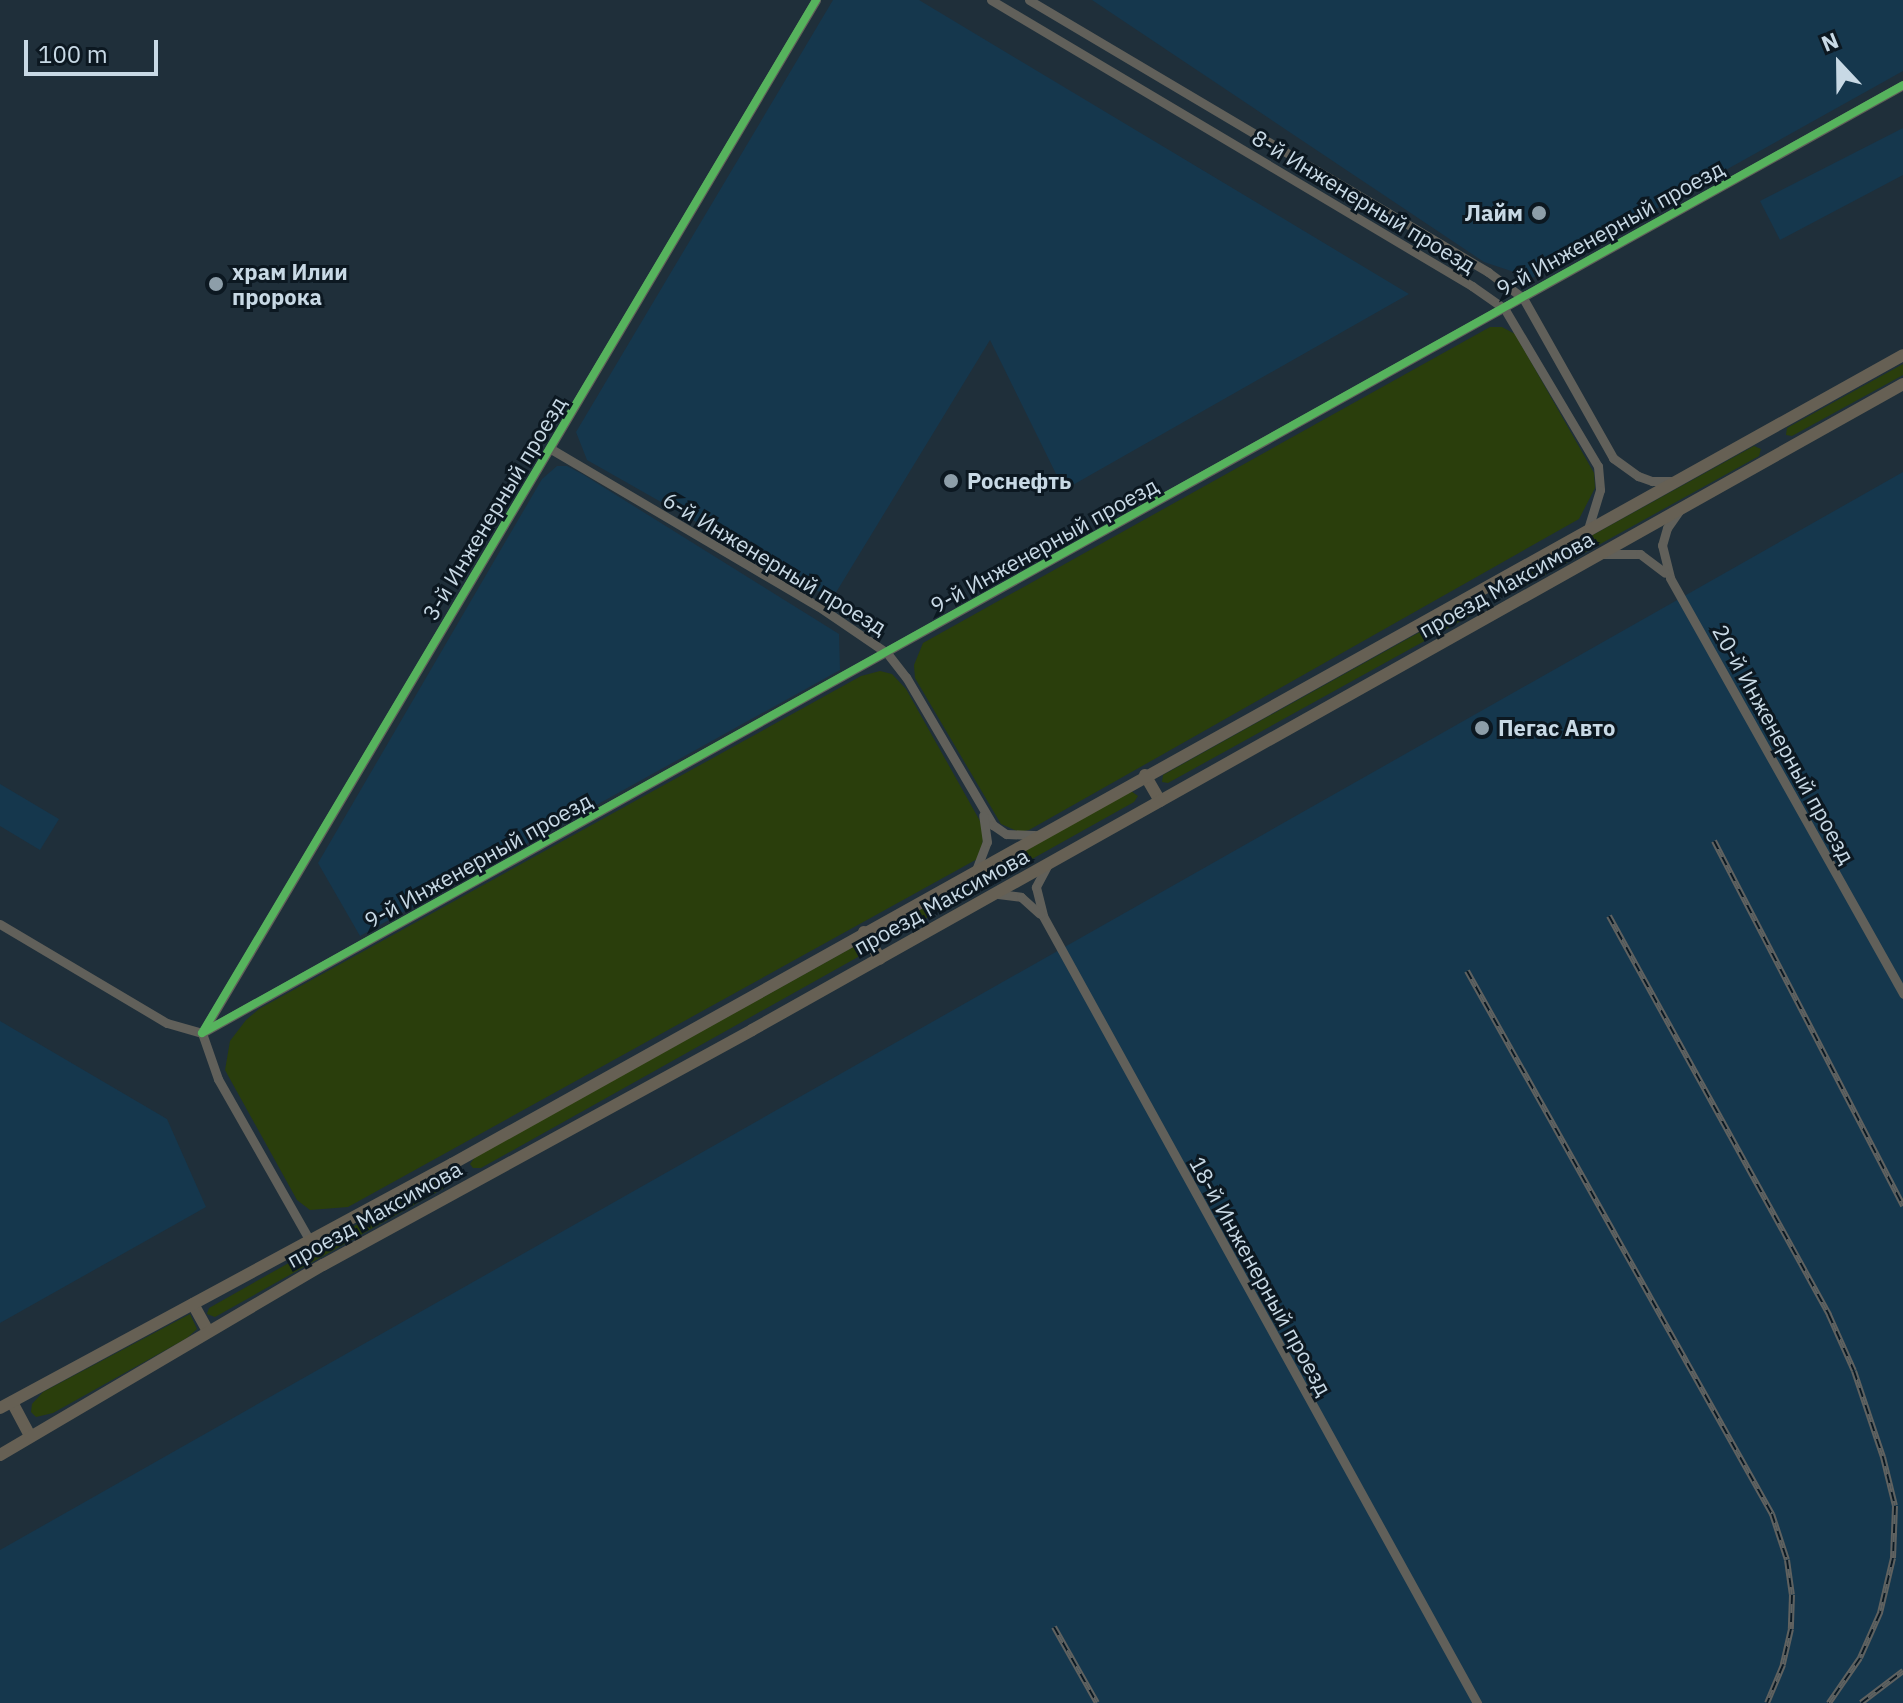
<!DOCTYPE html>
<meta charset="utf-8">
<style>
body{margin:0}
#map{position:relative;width:1903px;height:1703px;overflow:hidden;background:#1f2f3a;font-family:"IBM Plex Sans",sans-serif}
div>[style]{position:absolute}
.built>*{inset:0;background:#15374d}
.green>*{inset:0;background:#2a3e0c}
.minor>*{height:9px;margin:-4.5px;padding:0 4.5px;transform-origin:4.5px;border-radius:4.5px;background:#61605a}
.major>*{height:12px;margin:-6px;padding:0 6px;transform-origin:6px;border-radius:6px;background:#666054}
.rail>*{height:6px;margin-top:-3px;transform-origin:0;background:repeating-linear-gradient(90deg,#0c1821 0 9px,#606260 0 18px);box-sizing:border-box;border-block:2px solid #606260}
.cycleway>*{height:8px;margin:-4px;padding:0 4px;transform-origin:4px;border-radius:4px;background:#56b35d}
.dots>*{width:22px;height:22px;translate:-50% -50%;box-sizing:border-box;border:4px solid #0c1821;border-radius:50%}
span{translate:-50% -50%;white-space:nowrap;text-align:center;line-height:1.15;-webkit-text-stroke:6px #0c1821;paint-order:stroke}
.street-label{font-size:22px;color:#c8d9e5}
.poi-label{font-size:22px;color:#c8d9e5;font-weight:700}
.right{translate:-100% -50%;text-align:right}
.left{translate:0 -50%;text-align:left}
.north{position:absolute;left:1799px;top:24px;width:80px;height:80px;-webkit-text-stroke:6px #0c1821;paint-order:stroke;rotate:338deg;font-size:22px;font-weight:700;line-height:32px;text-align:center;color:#c8d9e5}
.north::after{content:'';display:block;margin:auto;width:28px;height:36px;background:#c8d9e5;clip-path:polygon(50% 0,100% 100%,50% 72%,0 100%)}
.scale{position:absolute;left:24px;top:40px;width:134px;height:36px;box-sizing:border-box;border:4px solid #c8d9e5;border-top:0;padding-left:10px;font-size:24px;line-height:28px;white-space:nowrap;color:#c8d9e5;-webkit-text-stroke:6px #0c1821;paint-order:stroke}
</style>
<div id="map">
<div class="built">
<i style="clip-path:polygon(833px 0,919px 0,1409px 294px,1064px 490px,990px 340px,832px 599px,587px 460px,576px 432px)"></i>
<i style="clip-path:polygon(1092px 0,1903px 0,1903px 71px,1532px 278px,1484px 262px)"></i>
<i style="clip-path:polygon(1903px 128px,1903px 175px,1780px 240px,1760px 201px)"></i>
<i style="clip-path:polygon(557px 466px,567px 466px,584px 475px,839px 634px,840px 670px,360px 936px,318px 863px,542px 479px)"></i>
<i style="clip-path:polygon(1903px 472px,1903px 1703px,0 1703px,0 1550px)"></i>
<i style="clip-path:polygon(0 784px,59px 819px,40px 850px,0 826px)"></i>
<i style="clip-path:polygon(0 1021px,167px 1119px,206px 1207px,0 1323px)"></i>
</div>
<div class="green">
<i style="clip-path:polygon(1490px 327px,1502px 327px,1515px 334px,1594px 473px,1595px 488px,1579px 519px,1029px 830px,1019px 832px,1001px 824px,915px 678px,914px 665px,923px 643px)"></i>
<i style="clip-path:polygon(1903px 364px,1903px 375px,1792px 436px,1786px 435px,1787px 428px)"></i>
<i style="clip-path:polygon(1754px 446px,1761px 449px,1759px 456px,1521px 588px,1514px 587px,1515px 578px)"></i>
<i style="clip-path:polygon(1481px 598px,1489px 599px,1486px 607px,1168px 783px,1162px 782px,1163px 775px)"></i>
<i style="clip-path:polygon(880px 671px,892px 674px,906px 689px,980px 821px,984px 835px,979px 858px,348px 1207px,310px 1210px,297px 1200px,225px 1070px,230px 1041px,246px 1020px,259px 1009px,861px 676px)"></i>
<i style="clip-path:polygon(1131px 791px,1138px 796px,1134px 802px,894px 936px,886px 935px,886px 929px)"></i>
<i style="clip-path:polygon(855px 946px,862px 953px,858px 957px,481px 1168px,473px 1168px,470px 1164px,475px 1157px)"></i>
<i style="clip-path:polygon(441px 1177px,447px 1183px,444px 1188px,215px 1317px,207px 1314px,209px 1308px)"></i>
<i style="clip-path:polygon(190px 1314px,197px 1329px,187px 1338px,53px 1413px,36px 1417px,31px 1412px,32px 1404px,43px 1392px)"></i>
</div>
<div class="minor">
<i style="left:991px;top:0;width:560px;rotate:30.74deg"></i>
<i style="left:1472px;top:286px;width:39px;rotate:35deg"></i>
<i style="left:1504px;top:308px;width:184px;rotate:59.3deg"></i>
<i style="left:1598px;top:466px;width:24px;rotate:85deg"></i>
<i style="left:1600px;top:490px;width:41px;rotate:107.1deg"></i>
<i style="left:1029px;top:0;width:534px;rotate:30.65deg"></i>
<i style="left:1488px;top:272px;width:44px;rotate:36.6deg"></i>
<i style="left:1523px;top:298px;width:184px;rotate:60.6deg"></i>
<i style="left:1613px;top:458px;width:31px;rotate:36deg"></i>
<i style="left:1638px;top:476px;width:15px;rotate:20deg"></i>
<i style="left:1652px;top:481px;width:22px"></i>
<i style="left:551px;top:449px;width:310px;rotate:30.5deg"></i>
<i style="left:818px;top:606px;width:83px;rotate:34.3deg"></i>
<i style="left:887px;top:653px;width:31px;rotate:52deg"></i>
<i style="left:906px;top:677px;width:172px;rotate:59.6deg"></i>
<i style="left:993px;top:825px;width:16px;rotate:35deg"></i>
<i style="left:1006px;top:834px;width:33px;rotate:2deg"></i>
<i style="left:1679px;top:511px;width:21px;rotate:125deg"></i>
<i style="left:1667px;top:528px;width:18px;rotate:106deg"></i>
<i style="left:1662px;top:545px;width:34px;rotate:76deg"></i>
<i style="left:1670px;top:578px;width:477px;rotate:60.7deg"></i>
<i style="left:1603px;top:554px;width:37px"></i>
<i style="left:1640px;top:554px;width:31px;rotate:37deg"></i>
<i style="left:1047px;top:866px;width:24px;rotate:118deg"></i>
<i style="left:1036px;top:887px;width:30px;rotate:76deg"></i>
<i style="left:1043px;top:916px;width:899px;rotate:61.12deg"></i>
<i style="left:976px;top:870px;width:30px;rotate:-69deg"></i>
<i style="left:987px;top:842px;width:27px;rotate:-98deg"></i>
<i style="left:998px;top:894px;width:23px;rotate:7deg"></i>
<i style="left:1021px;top:897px;width:25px;rotate:42deg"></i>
<i style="left:0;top:924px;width:194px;rotate:30.7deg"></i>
<i style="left:167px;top:1023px;width:36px;rotate:16deg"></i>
<i style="left:204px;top:1030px;width:1198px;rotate:-59.28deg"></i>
<i style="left:202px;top:1033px;width:1947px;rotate:-29.13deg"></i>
<i style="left:202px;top:1033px;width:49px;rotate:70.8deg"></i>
<i style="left:218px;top:1079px;width:186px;rotate:60.4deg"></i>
</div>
<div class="major">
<i style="left:1145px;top:775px;width:30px;rotate:60deg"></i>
<i style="left:864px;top:932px;width:31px;rotate:59deg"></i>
<i style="left:193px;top:1304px;width:31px;rotate:61deg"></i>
<i style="left:12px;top:1402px;width:38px;rotate:62deg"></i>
<i style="left:0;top:1408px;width:514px;rotate:-28.36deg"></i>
<i style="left:452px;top:1164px;width:1661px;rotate:-29.14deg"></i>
<i style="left:0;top:1455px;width:375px;rotate:-30.5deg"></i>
<i style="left:323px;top:1265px;width:489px;rotate:-28.7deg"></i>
<i style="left:752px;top:1030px;width:1320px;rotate:-29.3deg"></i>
</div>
<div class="rail">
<i style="left:1714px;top:841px;width:411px;rotate:62.6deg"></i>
<i style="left:1609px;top:916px;width:456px;rotate:61.1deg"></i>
<i style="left:1829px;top:1315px;width:61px;rotate:65.9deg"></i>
<i style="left:1854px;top:1371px;width:91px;rotate:71.4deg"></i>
<i style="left:1883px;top:1457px;width:50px;rotate:76.2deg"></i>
<i style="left:1895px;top:1506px;width:52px;rotate:92.2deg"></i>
<i style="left:1893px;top:1558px;width:57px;rotate:103.3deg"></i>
<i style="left:1880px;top:1613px;width:49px;rotate:114deg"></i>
<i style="left:1860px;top:1658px;width:55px;rotate:124.6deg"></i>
<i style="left:1467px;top:971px;width:623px;rotate:60.68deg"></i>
<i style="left:1772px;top:1514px;width:48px;rotate:71.9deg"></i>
<i style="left:1787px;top:1560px;width:35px;rotate:82deg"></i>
<i style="left:1792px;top:1595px;width:34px;rotate:92deg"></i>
<i style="left:1791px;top:1629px;width:37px;rotate:103deg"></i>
<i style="left:1783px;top:1665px;width:41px;rotate:112.8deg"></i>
<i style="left:1054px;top:1627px;width:87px;rotate:60.5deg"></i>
<i style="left:1861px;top:1703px;width:53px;rotate:-37.3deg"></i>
</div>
<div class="cycleway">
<i style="left:202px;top:1033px;width:1947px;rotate:-29.13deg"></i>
<i style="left:202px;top:1033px;width:1202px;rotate:-59.27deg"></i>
</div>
<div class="dots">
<i style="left:1539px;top:213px;background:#8d9ea9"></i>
<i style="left:216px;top:284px;background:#8d9ea9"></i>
<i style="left:951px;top:481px;background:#8d9ea9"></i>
<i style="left:1482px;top:728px;background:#8d9ea9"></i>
</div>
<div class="street-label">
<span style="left:1364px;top:201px;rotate:31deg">8-й Инженерный проезд</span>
<span style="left:1610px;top:228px;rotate:-29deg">9-й Инженерный проезд</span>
<span style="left:494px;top:508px;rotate:-59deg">3-й Инженерный проезд</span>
<span style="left:1044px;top:545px;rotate:-29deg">9-й Инженерный проезд</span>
<span style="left:775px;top:563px;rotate:31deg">6-й Инженерный проезд</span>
<span style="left:1506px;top:584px;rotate:-29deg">проезд Максимова</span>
<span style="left:1784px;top:744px;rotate:61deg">20-й Инженерный проезд</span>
<span style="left:478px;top:860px;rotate:-29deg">9-й Инженерный проезд</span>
<span style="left:941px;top:901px;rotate:-29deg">проезд Максимова</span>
<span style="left:374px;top:1214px;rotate:-29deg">проезд Максимова</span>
<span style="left:1261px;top:1276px;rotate:61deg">18-й Инженерный проезд</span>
</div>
<div class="poi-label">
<span class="right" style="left:1523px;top:213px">Лайм</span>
<span class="left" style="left:232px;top:284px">храм Илии<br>пророка</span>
<span class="left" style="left:967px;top:481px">Роснефть</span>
<span class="left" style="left:1498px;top:728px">Пегас Авто</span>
</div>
<div class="north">N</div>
<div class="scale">100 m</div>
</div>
